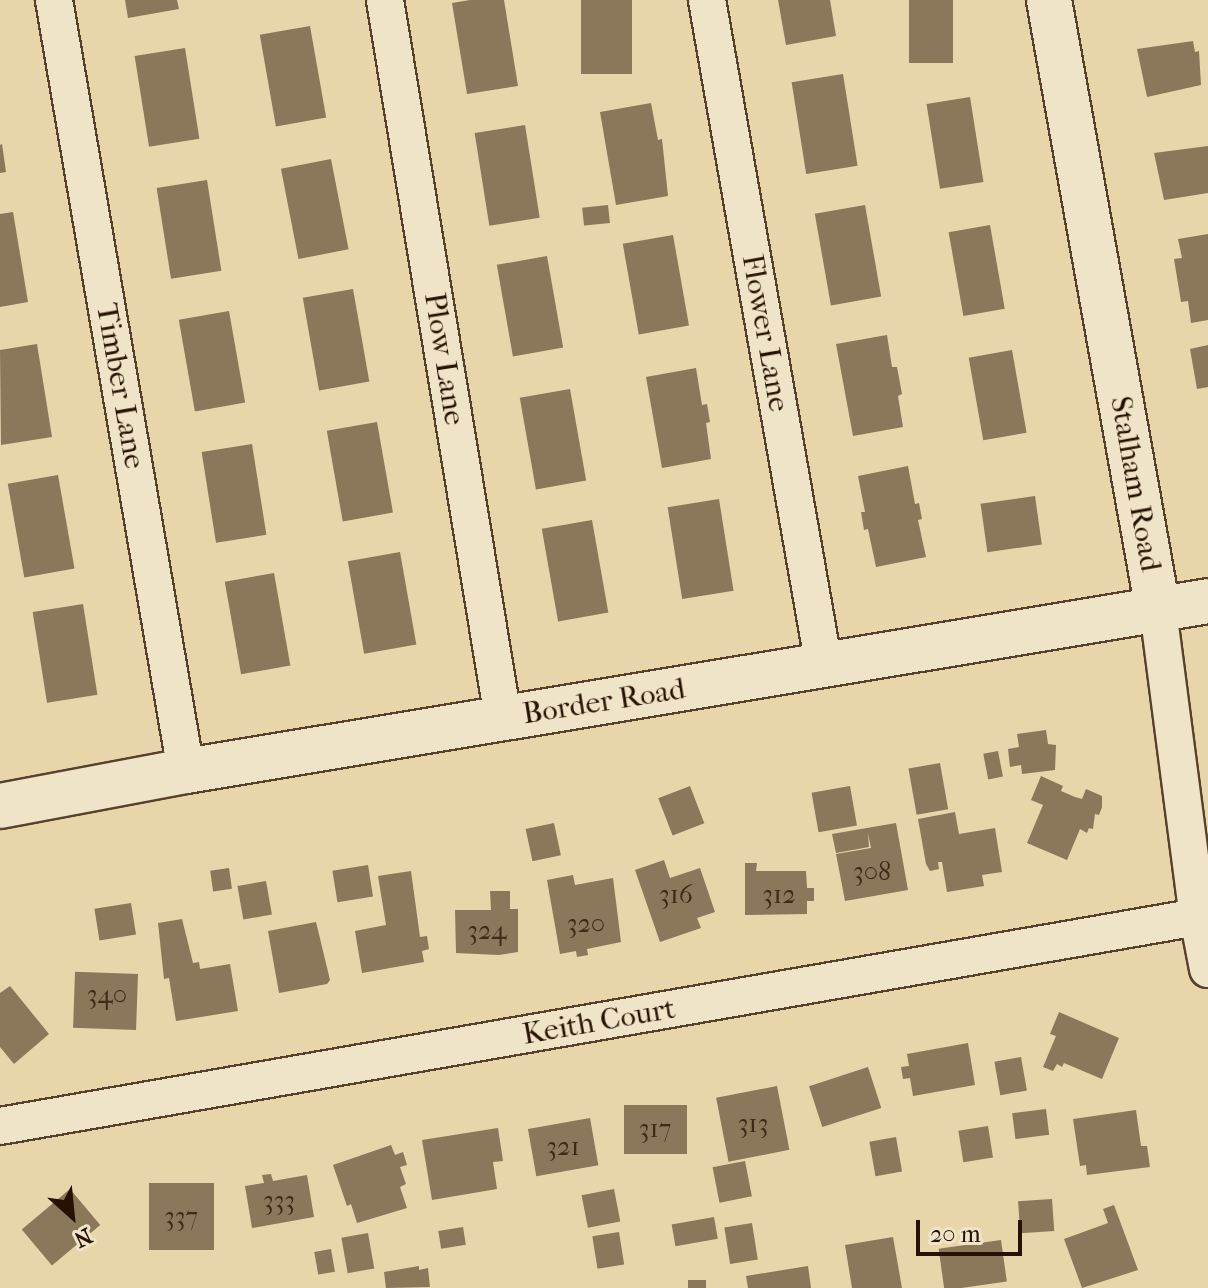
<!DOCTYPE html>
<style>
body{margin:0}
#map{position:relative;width:1208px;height:1288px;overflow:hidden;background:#e8d5aa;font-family:"IM FELL French Canon",serif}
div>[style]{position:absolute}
.building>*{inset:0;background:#8b7759;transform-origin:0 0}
.roads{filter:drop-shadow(2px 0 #56422c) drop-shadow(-2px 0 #56422c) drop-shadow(0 2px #56422c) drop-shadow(0 -2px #56422c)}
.minor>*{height:36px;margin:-18px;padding:0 18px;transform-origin:18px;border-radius:18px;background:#f0e4c8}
.tertiary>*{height:44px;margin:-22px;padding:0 22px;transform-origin:22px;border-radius:22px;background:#f0e4c8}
span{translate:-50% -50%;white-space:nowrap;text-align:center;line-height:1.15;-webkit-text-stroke:6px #f0e4c8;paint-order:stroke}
.number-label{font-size:26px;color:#3f2a18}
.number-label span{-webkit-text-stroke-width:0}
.street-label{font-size:30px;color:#261102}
.north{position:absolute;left:32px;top:1176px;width:80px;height:80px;-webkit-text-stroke:6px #f0e4c8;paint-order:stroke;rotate:153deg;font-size:22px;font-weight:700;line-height:32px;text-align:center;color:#261102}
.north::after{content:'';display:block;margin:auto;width:28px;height:36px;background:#261102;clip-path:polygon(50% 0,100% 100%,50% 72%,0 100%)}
.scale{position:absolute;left:916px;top:1220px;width:106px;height:36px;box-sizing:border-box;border:4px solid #261102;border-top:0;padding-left:10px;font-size:24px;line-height:28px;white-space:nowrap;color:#261102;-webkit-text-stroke:6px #f0e4c8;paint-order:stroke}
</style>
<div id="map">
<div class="building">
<i style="clip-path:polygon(125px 0,177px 0,179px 9px,128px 18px)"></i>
<i style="clip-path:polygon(470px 0,504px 0,518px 86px,467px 94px,452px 3px)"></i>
<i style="left:581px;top:0;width:51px;height:74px"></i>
<i style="clip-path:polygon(778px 0,830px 0,836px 36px,786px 45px)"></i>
<i style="left:909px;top:0;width:44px;height:63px"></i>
<i style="left:310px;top:26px;width:93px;height:51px;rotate:80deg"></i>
<i style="clip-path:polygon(1193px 41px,1195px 52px,1199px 51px,1201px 85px,1147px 97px,1137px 49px)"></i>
<i style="left:185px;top:48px;width:92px;height:51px;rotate:81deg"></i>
<i style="left:843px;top:74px;width:93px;height:52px;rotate:81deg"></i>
<i style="left:970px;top:97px;width:86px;height:44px;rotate:81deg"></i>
<i style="clip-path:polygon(651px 103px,658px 140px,662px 139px,668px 196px,616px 205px,600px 112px)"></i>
<i style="left:525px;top:125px;width:94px;height:51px;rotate:81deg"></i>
<i style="clip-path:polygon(2px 144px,6px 172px,0 173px,0 145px)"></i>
<i style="clip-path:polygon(1208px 146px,1208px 193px,1164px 200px,1154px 153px)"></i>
<i style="left:331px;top:159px;width:92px;height:51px;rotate:79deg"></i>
<i style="left:207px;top:180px;width:92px;height:51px;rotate:81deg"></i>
<i style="left:608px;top:205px;width:18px;height:26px;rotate:84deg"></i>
<i style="left:865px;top:205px;width:93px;height:51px;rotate:80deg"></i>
<i style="clip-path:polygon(13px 212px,28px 302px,0 307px,0 214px)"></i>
<i style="left:990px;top:225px;width:85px;height:42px;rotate:80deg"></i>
<i style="clip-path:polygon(1208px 234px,1208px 320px,1191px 323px,1188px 301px,1181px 302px,1174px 259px,1182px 258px,1178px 239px)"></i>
<i style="left:673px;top:235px;width:92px;height:51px;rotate:80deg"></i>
<i style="left:547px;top:256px;width:93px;height:51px;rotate:80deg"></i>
<i style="left:353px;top:289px;width:94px;height:51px;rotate:80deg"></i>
<i style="left:229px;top:311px;width:93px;height:51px;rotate:80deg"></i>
<i style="clip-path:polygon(887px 335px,892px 367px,897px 367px,902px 394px,898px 396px,903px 427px,853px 436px,836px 344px)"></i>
<i style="clip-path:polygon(37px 344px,52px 437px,1px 445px,0 350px)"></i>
<i style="clip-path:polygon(1208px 345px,1208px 387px,1197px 389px,1190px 349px)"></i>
<i style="left:1012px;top:350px;width:84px;height:44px;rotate:80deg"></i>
<i style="clip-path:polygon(696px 368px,702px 405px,707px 404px,710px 422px,706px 423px,711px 459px,662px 468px,646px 377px)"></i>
<i style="left:570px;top:389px;width:93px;height:51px;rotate:80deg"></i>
<i style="left:377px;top:422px;width:92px;height:51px;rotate:80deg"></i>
<i style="left:252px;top:444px;width:92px;height:51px;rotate:81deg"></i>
<i style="clip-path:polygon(908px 466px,915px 504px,919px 503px,922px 519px,918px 520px,926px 557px,876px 567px,868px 529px,864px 530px,861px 512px,865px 512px,858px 476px)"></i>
<i style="left:58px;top:475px;width:95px;height:51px;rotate:80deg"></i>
<i style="left:1035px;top:496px;width:49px;height:55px;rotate:82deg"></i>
<i style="left:719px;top:499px;width:93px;height:52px;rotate:81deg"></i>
<i style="left:592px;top:520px;width:94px;height:51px;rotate:80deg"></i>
<i style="left:400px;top:552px;width:94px;height:53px;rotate:80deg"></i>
<i style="left:274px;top:573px;width:94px;height:50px;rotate:80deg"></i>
<i style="left:83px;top:604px;width:92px;height:51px;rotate:81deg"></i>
<i style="clip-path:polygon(1046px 730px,1048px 744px,1056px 745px,1055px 770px,1022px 774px,1021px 765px,1010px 767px,1008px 749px,1019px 747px,1017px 734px)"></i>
<i style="left:998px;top:751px;width:26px;height:15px;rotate:79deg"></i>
<i style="left:940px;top:763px;width:47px;height:32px;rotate:80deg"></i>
<i style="clip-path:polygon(1041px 776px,1063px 786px,1061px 791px,1075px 797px,1082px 799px,1086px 789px,1102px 796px,1102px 807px,1099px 815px,1095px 814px,1093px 829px,1089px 828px,1087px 833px,1080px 829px,1067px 860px,1027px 843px,1043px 805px,1031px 800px)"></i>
<i style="left:690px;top:786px;width:40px;height:34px;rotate:69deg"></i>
<i style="left:850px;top:786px;width:40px;height:39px;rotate:80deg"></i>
<i style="clip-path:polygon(955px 812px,959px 834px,995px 828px,1002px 872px,982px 875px,984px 886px,947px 892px,942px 862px,938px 862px,939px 869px,930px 871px,926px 864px,918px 819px)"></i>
<i style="left:554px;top:823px;width:33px;height:29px;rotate:78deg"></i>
<i style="clip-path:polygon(896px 823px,908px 890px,845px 901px,836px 854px,871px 848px,868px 833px,869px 847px,836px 853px,832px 834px)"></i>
<i style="clip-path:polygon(664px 860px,670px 878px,700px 868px,715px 912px,697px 918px,701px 928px,660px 942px,635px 870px)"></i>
<i style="clip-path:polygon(745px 863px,757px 863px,756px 871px,806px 871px,807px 888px,814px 888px,814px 901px,807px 901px,807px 914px,745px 915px)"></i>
<i style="left:368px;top:865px;width:32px;height:36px;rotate:81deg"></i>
<i style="left:229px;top:868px;width:21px;height:19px;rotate:82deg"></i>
<i style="clip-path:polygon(411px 871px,420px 937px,427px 936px,429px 949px,422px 951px,424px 962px,362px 973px,355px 931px,386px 925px,378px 876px)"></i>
<i style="clip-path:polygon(573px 875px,575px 885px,613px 878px,621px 942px,587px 949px,588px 955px,577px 957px,576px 951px,560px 954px,547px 880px)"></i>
<i style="left:266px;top:881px;width:34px;height:29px;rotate:80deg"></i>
<i style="clip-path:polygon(490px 891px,510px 891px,510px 909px,518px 909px,518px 952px,499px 955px,456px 953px,455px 910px,491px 910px)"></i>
<i style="left:131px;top:903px;width:32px;height:37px;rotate:81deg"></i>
<i style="clip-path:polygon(182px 919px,193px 963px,199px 962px,200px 969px,230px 964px,238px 1011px,176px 1021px,169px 978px,164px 979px,158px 923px)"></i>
<i style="clip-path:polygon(316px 922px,330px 980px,327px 984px,279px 993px,268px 931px)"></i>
<i style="left:138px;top:974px;width:56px;height:63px;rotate:92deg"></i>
<i style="clip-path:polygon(10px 986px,49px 1034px,14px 1064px,0 1047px,0 993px)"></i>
<i style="clip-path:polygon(1059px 1012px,1119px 1038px,1102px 1079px,1064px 1063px,1062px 1067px,1057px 1064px,1053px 1071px,1043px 1067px,1056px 1036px,1050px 1034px)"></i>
<i style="clip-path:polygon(968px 1043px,975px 1085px,913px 1096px,910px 1078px,903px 1079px,901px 1067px,909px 1066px,907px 1054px)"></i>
<i style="left:1021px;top:1057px;width:34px;height:27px;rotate:80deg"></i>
<i style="left:868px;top:1067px;width:43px;height:62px;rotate:72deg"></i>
<i style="left:777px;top:1086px;width:65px;height:62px;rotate:79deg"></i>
<i style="left:624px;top:1105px;width:63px;height:49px"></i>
<i style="left:1046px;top:1109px;width:26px;height:34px;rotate:83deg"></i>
<i style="clip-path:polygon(1136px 1110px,1141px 1146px,1147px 1146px,1150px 1167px,1087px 1175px,1086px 1165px,1080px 1166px,1073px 1119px)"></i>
<i style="left:590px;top:1118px;width:48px;height:63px;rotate:80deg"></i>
<i style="left:988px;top:1126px;width:32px;height:30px;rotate:81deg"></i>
<i style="clip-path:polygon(498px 1128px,503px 1161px,493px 1162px,497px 1189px,432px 1200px,422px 1140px)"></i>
<i style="left:896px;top:1137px;width:35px;height:27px;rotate:80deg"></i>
<i style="clip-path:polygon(391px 1145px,395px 1155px,403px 1152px,407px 1165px,400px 1167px,406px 1184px,400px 1187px,407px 1208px,357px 1223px,351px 1204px,347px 1206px,333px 1165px)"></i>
<i style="left:745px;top:1161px;width:36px;height:33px;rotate:79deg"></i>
<i style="clip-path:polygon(271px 1174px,273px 1181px,307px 1175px,314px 1217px,252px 1228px,245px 1186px,264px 1183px,262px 1175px)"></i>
<i style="left:149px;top:1183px;width:65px;height:67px"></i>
<i style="left:70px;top:1189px;width:47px;height:63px;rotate:50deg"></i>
<i style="left:614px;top:1189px;width:33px;height:33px;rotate:79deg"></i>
<i style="left:1052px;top:1199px;width:32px;height:34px;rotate:86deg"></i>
<i style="clip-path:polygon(1114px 1205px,1138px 1270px,1082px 1288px,1064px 1239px,1108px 1223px,1103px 1209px)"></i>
<i style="left:714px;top:1217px;width:22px;height:43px;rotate:80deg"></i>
<i style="left:752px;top:1223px;width:37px;height:28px;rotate:81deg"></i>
<i style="left:463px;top:1227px;width:18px;height:25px;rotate:81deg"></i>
<i style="left:619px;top:1232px;width:33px;height:27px;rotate:81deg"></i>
<i style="left:368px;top:1233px;width:36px;height:27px;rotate:80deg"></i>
<i style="clip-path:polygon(893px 1237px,902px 1288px,852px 1288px,845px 1245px)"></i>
<i style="left:1001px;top:1240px;width:42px;height:63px;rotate:82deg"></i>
<i style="left:331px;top:1249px;width:23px;height:17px;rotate:80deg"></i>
<i style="clip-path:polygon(419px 1266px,419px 1270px,428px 1268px,430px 1287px,386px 1288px,384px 1272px)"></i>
<i style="clip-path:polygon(808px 1266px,811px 1288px,748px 1288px,746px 1276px)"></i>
<i style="left:688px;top:1280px;width:18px;height:8px"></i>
</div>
<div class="roads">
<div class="minor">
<i style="left:54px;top:0;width:782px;rotate:80.28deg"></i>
<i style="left:385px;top:0;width:728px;rotate:80.67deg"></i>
<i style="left:707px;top:0;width:676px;rotate:80.04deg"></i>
<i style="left:1158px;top:610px;width:310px;rotate:82.6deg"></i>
<i style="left:1198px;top:917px;width:53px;rotate:79.1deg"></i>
<i style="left:0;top:1126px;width:1216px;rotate:-9.9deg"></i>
</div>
<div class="tertiary">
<i style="left:1049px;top:0;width:620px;rotate:79.87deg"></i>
<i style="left:0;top:806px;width:189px;rotate:-10.7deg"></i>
<i style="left:186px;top:771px;width:1036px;rotate:-9.44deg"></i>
</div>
</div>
<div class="number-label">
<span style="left:872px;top:872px">308</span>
<span style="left:676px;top:895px">316</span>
<span style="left:779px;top:895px">312</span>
<span style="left:586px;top:924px">320</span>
<span style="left:487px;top:931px">324</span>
<span style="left:107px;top:995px">340</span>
<span style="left:753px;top:1124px">313</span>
<span style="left:655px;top:1129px">317</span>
<span style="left:563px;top:1147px">321</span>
<span style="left:279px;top:1201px">333</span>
<span style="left:181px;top:1217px">337</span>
</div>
<div class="street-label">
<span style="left:765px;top:333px;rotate:80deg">Flower Lane</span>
<span style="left:444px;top:359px;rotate:81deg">Plow Lane</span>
<span style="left:120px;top:386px;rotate:80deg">Timber Lane</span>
<span style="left:1135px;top:484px;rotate:80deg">Stalham Road</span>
<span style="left:604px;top:702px;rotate:-9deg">Border Road</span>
<span style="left:599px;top:1022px;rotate:-10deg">Keith Court</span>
</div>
<div class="north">N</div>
<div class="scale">20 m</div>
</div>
